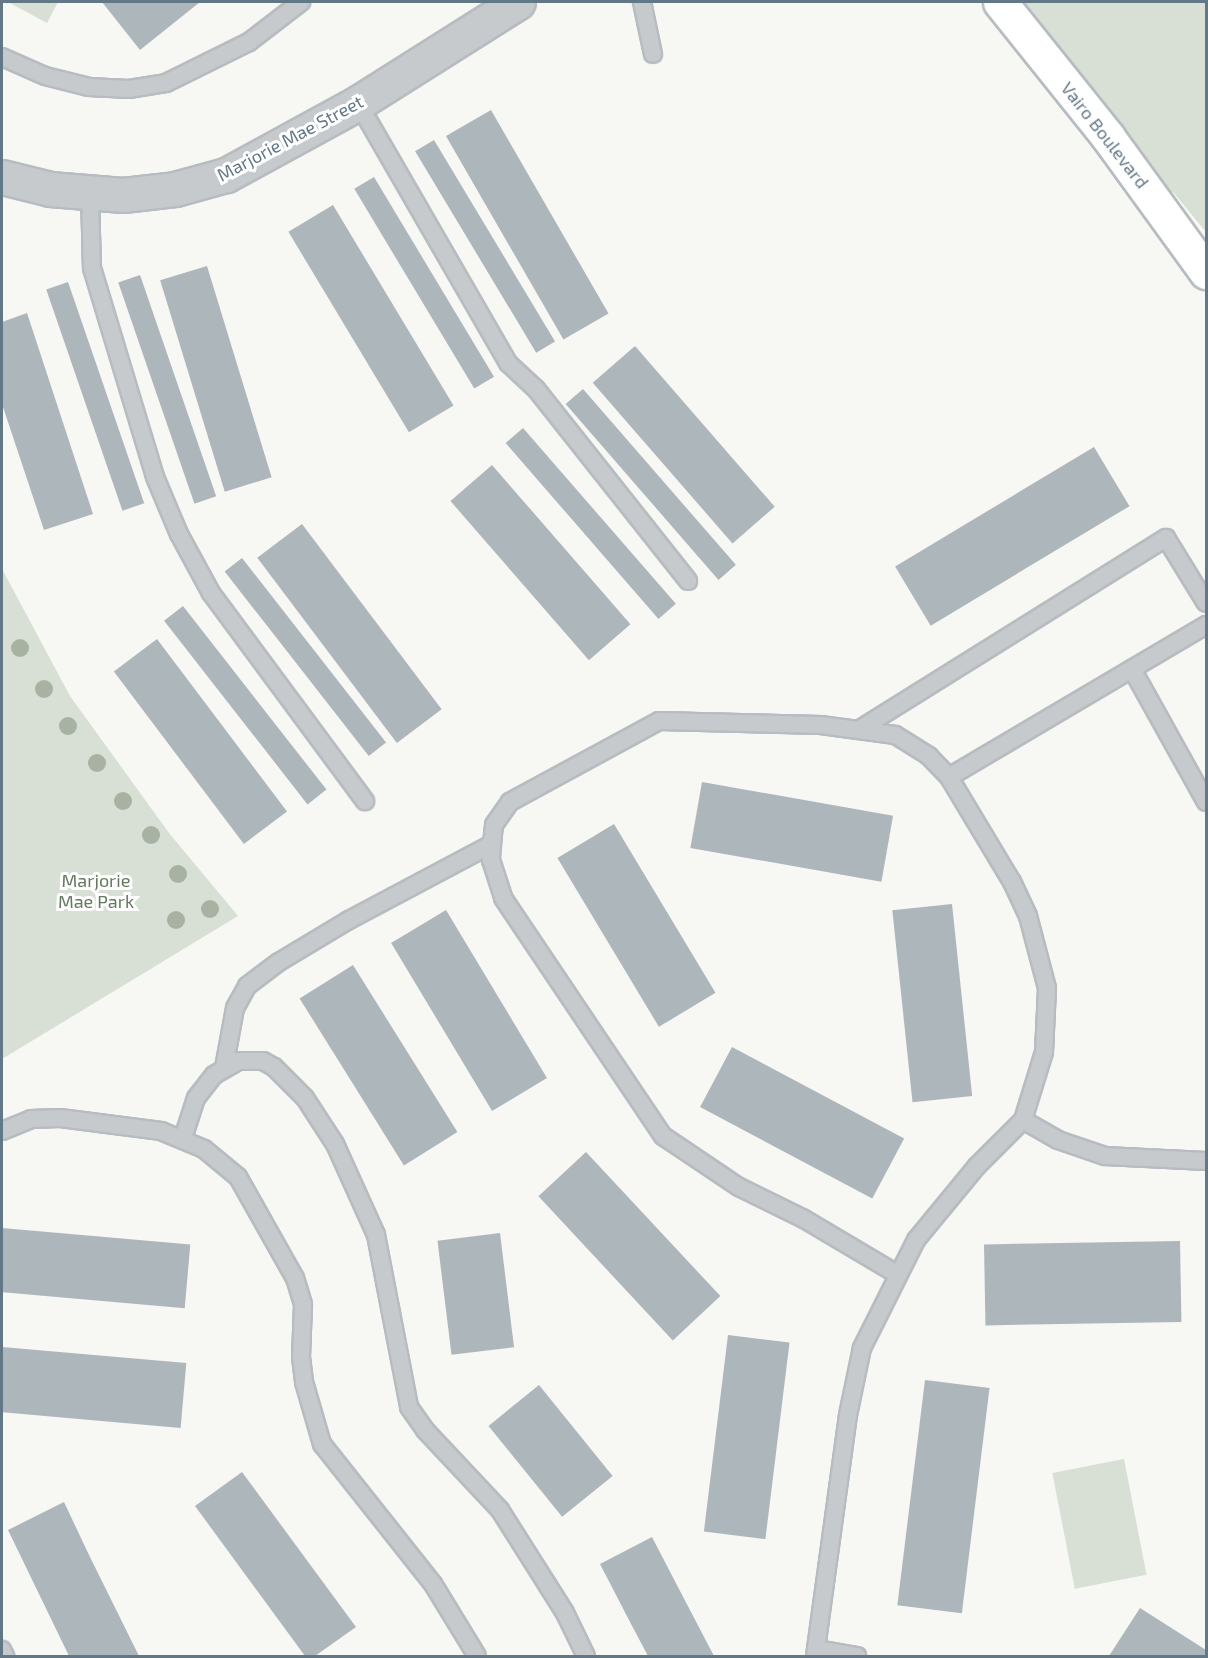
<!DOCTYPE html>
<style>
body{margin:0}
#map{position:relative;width:1208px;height:1658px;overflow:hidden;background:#f7f7f3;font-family:"Exo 2",sans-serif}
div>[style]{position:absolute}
.green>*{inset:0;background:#d8dfd4;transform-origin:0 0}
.building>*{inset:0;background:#adb6bb;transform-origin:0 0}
.roads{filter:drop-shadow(2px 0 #b6bcc0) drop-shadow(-2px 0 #b6bcc0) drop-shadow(0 2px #b6bcc0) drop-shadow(0 -2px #b6bcc0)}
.lane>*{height:16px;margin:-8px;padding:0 8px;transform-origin:8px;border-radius:8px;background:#c6cacd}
.street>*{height:33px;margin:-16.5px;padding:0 16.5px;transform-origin:16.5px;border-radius:16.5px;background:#c6cacd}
.secondary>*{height:33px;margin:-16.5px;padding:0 16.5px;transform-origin:16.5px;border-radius:16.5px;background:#fff}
.trees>*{width:18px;height:18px;margin:-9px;border-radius:50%;background:#a7b2a2}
span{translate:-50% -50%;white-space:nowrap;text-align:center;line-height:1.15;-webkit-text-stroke:6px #fff;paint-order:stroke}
.street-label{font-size:18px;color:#637887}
.park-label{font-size:18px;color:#65795f}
.frame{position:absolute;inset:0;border:3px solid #637887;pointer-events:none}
</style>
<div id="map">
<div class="green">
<i style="clip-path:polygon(8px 2px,58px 2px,47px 23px)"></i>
<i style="clip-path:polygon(990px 2px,1206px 2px,1206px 232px,1173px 192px,1154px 209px)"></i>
<i style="clip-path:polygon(2px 569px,70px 696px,169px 833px,238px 916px,2px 1059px)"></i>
<i style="left:1124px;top:1459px;width:118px;height:73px;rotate:79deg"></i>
</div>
<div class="building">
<i style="clip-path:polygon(102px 2px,200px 2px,140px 50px)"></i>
<i style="left:491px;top:110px;width:235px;height:52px;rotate:60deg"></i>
<i style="left:434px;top:140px;width:235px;height:22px;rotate:59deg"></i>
<i style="left:374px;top:177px;width:233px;height:23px;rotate:59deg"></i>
<i style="left:333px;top:205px;width:234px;height:52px;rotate:59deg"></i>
<i style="left:207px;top:266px;width:221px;height:49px;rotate:73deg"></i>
<i style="left:140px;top:275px;width:234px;height:23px;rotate:71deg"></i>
<i style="left:68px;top:282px;width:234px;height:23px;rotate:71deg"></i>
<i style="clip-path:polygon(27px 313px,93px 514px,44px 530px,2px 404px,2px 322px)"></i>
<i style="left:635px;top:346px;width:213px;height:56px;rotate:49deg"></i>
<i style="left:583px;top:389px;width:233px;height:23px;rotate:49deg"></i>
<i style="left:523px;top:428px;width:233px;height:23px;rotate:49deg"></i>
<i style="left:1094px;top:447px;width:69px;height:232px;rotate:59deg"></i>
<i style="left:492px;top:465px;width:211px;height:55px;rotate:49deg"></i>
<i style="left:302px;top:524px;width:232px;height:56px;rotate:53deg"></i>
<i style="left:242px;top:558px;width:234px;height:22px;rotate:52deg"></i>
<i style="left:183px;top:606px;width:233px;height:24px;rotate:52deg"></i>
<i style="left:157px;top:639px;width:216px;height:54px;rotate:53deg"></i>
<i style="left:702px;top:782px;width:194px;height:67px;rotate:10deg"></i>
<i style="left:614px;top:824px;width:197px;height:66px;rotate:59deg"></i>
<i style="left:952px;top:904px;width:193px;height:60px;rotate:84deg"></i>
<i style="left:446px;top:910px;width:196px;height:64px;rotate:59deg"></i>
<i style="left:353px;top:965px;width:197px;height:63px;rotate:58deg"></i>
<i style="left:732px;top:1047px;width:195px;height:68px;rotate:28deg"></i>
<i style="left:586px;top:1152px;width:197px;height:65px;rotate:47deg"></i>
<i style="left:2px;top:1228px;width:189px;height:64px;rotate:5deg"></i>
<i style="left:500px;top:1233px;width:115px;height:63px;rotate:83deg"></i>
<i style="left:1180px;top:1241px;width:81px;height:196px;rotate:89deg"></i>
<i style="left:728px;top:1335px;width:62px;height:198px;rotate:7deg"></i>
<i style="left:2px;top:1347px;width:185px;height:65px;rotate:5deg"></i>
<i style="left:925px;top:1380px;width:65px;height:227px;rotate:7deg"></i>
<i style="left:539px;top:1385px;width:117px;height:65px;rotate:51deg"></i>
<i style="clip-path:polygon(242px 1472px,356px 1627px,315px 1656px,305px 1656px,195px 1506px)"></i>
<i style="clip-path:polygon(64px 1502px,89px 1555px,139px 1656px,69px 1656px,8px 1530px)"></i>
<i style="clip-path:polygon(652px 1537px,680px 1591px,714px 1656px,648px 1656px,630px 1622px,600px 1564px)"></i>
<i style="clip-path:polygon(1140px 1608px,1206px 1650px,1206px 1656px,1109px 1656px)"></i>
</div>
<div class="roads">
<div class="lane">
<i style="left:642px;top:2px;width:53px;rotate:78.1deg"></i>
<i style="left:2px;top:57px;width:47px;rotate:23.8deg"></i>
<i style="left:45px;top:76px;width:45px;rotate:14deg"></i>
<i style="left:89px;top:87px;width:40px;rotate:2.9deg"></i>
<i style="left:129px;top:89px;width:37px;rotate:-9deg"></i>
<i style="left:166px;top:83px;width:93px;rotate:-26.3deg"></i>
<i style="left:249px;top:42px;width:66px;rotate:-37.6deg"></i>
<i style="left:358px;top:103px;width:300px;rotate:60deg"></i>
<i style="left:508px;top:363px;width:38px;rotate:43deg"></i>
<i style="left:536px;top:389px;width:245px;rotate:51.6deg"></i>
<i style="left:90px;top:194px;width:74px;rotate:88.5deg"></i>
<i style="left:92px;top:268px;width:218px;rotate:73.2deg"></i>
<i style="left:155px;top:477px;width:62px;rotate:67.2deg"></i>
<i style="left:179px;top:534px;width:67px;rotate:61.5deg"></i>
<i style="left:211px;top:593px;width:259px;rotate:53.5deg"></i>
<i style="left:1132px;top:669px;width:152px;rotate:60.9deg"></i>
<i style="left:860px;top:729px;width:361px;rotate:-32deg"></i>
<i style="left:1166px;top:538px;width:76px;rotate:58.4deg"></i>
<i style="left:949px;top:777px;width:299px;rotate:-30.6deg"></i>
<i style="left:224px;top:1068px;width:61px;rotate:-79.6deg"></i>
<i style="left:235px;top:1008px;width:25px;rotate:-61deg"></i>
<i style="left:247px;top:986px;width:40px;rotate:-37deg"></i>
<i style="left:279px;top:962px;width:82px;rotate:-31deg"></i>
<i style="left:349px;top:920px;width:162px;rotate:-28deg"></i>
<i style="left:1023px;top:1120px;width:40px;rotate:29.7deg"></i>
<i style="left:1058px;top:1140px;width:50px;rotate:18.8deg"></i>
<i style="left:1105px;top:1156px;width:101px;rotate:2.8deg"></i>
<i style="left:2px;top:1131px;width:31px;rotate:-22deg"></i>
<i style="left:31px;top:1119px;width:29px;rotate:-2deg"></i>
<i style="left:60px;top:1118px;width:102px;rotate:7.3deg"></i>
<i style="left:161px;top:1131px;width:47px;rotate:22.7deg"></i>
<i style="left:204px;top:1149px;width:44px;rotate:39.5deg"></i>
<i style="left:238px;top:1177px;width:116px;rotate:60.6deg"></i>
<i style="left:295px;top:1278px;width:28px;rotate:73deg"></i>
<i style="left:303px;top:1305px;width:52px;rotate:92.2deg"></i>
<i style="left:301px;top:1357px;width:25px;rotate:83deg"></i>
<i style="left:304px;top:1382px;width:65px;rotate:73.8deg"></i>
<i style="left:322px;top:1444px;width:179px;rotate:51.6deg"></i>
<i style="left:433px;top:1584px;width:84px;rotate:58.6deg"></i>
<i style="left:183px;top:1138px;width:42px;rotate:-72deg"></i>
<i style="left:196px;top:1098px;width:29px;rotate:-52deg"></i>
<i style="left:214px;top:1075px;width:28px;rotate:-30deg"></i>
<i style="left:238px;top:1061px;width:25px"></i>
<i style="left:263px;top:1061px;width:13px;rotate:29deg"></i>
<i style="left:274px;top:1067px;width:44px;rotate:45deg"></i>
<i style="left:305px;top:1098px;width:55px;rotate:56.9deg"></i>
<i style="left:335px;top:1144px;width:100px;rotate:65.7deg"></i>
<i style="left:376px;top:1235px;width:175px;rotate:79.1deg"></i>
<i style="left:409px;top:1407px;width:28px;rotate:55deg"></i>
<i style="left:425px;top:1430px;width:110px;rotate:46.8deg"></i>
<i style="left:500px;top:1510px;width:122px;rotate:57.7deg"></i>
<i style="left:565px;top:1613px;width:48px;rotate:64deg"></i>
<i style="left:816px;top:1649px;width:42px;rotate:9.7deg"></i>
<i style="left:2px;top:1650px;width:7px;rotate:63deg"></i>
<i style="left:815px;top:1656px;width:243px;rotate:-82.2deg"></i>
<i style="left:848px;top:1415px;width:68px;rotate:-78.2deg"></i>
<i style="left:862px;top:1348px;width:121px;rotate:-63.4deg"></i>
<i style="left:916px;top:1240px;width:96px;rotate:-50.5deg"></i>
<i style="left:977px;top:1166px;width:65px;rotate:-45deg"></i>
<i style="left:1023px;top:1120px;width:71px;rotate:-72.8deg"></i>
<i style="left:1044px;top:1052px;width:64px;rotate:-87.3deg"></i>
<i style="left:1047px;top:988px;width:74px;rotate:-104.8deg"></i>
<i style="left:1028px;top:916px;width:38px;rotate:-115deg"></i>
<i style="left:1012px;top:882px;width:122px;rotate:-121deg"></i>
<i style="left:949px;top:777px;width:29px;rotate:-134deg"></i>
<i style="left:929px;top:756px;width:40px;rotate:-148deg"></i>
<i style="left:895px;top:735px;width:75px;rotate:-172.3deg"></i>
<i style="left:821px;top:725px;width:162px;rotate:-178.6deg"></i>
<i style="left:659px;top:721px;width:170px;rotate:151.5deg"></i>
<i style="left:510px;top:802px;width:28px;rotate:125deg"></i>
<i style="left:494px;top:825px;width:19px;rotate:96deg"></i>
<i style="left:492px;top:844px;width:16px;rotate:94deg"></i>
<i style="left:491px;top:860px;width:40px;rotate:72deg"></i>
<i style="left:503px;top:898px;width:287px;rotate:56.1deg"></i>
<i style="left:663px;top:1136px;width:92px;rotate:33.9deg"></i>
<i style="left:739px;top:1187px;width:72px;rotate:26.2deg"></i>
<i style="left:804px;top:1219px;width:108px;rotate:30.6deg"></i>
</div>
<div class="street">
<i style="left:2px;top:177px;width:49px;rotate:14deg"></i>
<i style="left:50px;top:189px;width:73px;rotate:4.7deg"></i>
<i style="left:123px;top:195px;width:52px;rotate:-6.6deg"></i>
<i style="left:175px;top:189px;width:53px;rotate:-15.4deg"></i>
<i style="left:226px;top:175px;width:150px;rotate:-28.6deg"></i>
<i style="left:358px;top:103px;width:189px;rotate:-32.3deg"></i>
</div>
<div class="secondary">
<i style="left:1000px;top:2px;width:173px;rotate:51.3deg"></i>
<i style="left:1108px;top:137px;width:167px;rotate:54deg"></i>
</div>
</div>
<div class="trees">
<i style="left:20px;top:648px"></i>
<i style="left:44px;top:689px"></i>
<i style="left:68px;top:726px"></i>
<i style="left:97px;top:763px"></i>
<i style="left:123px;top:801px"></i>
<i style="left:151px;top:835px"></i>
<i style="left:178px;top:874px"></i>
<i style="left:210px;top:909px"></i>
<i style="left:176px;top:920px"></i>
</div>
<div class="street-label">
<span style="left:1105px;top:135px;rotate:52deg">Vairo Boulevard</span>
<span style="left:290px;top:138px;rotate:-28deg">Marjorie Mae Street</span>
</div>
<div class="park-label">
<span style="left:96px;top:891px">Marjorie<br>Mae Park</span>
</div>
<div class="frame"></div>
</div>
